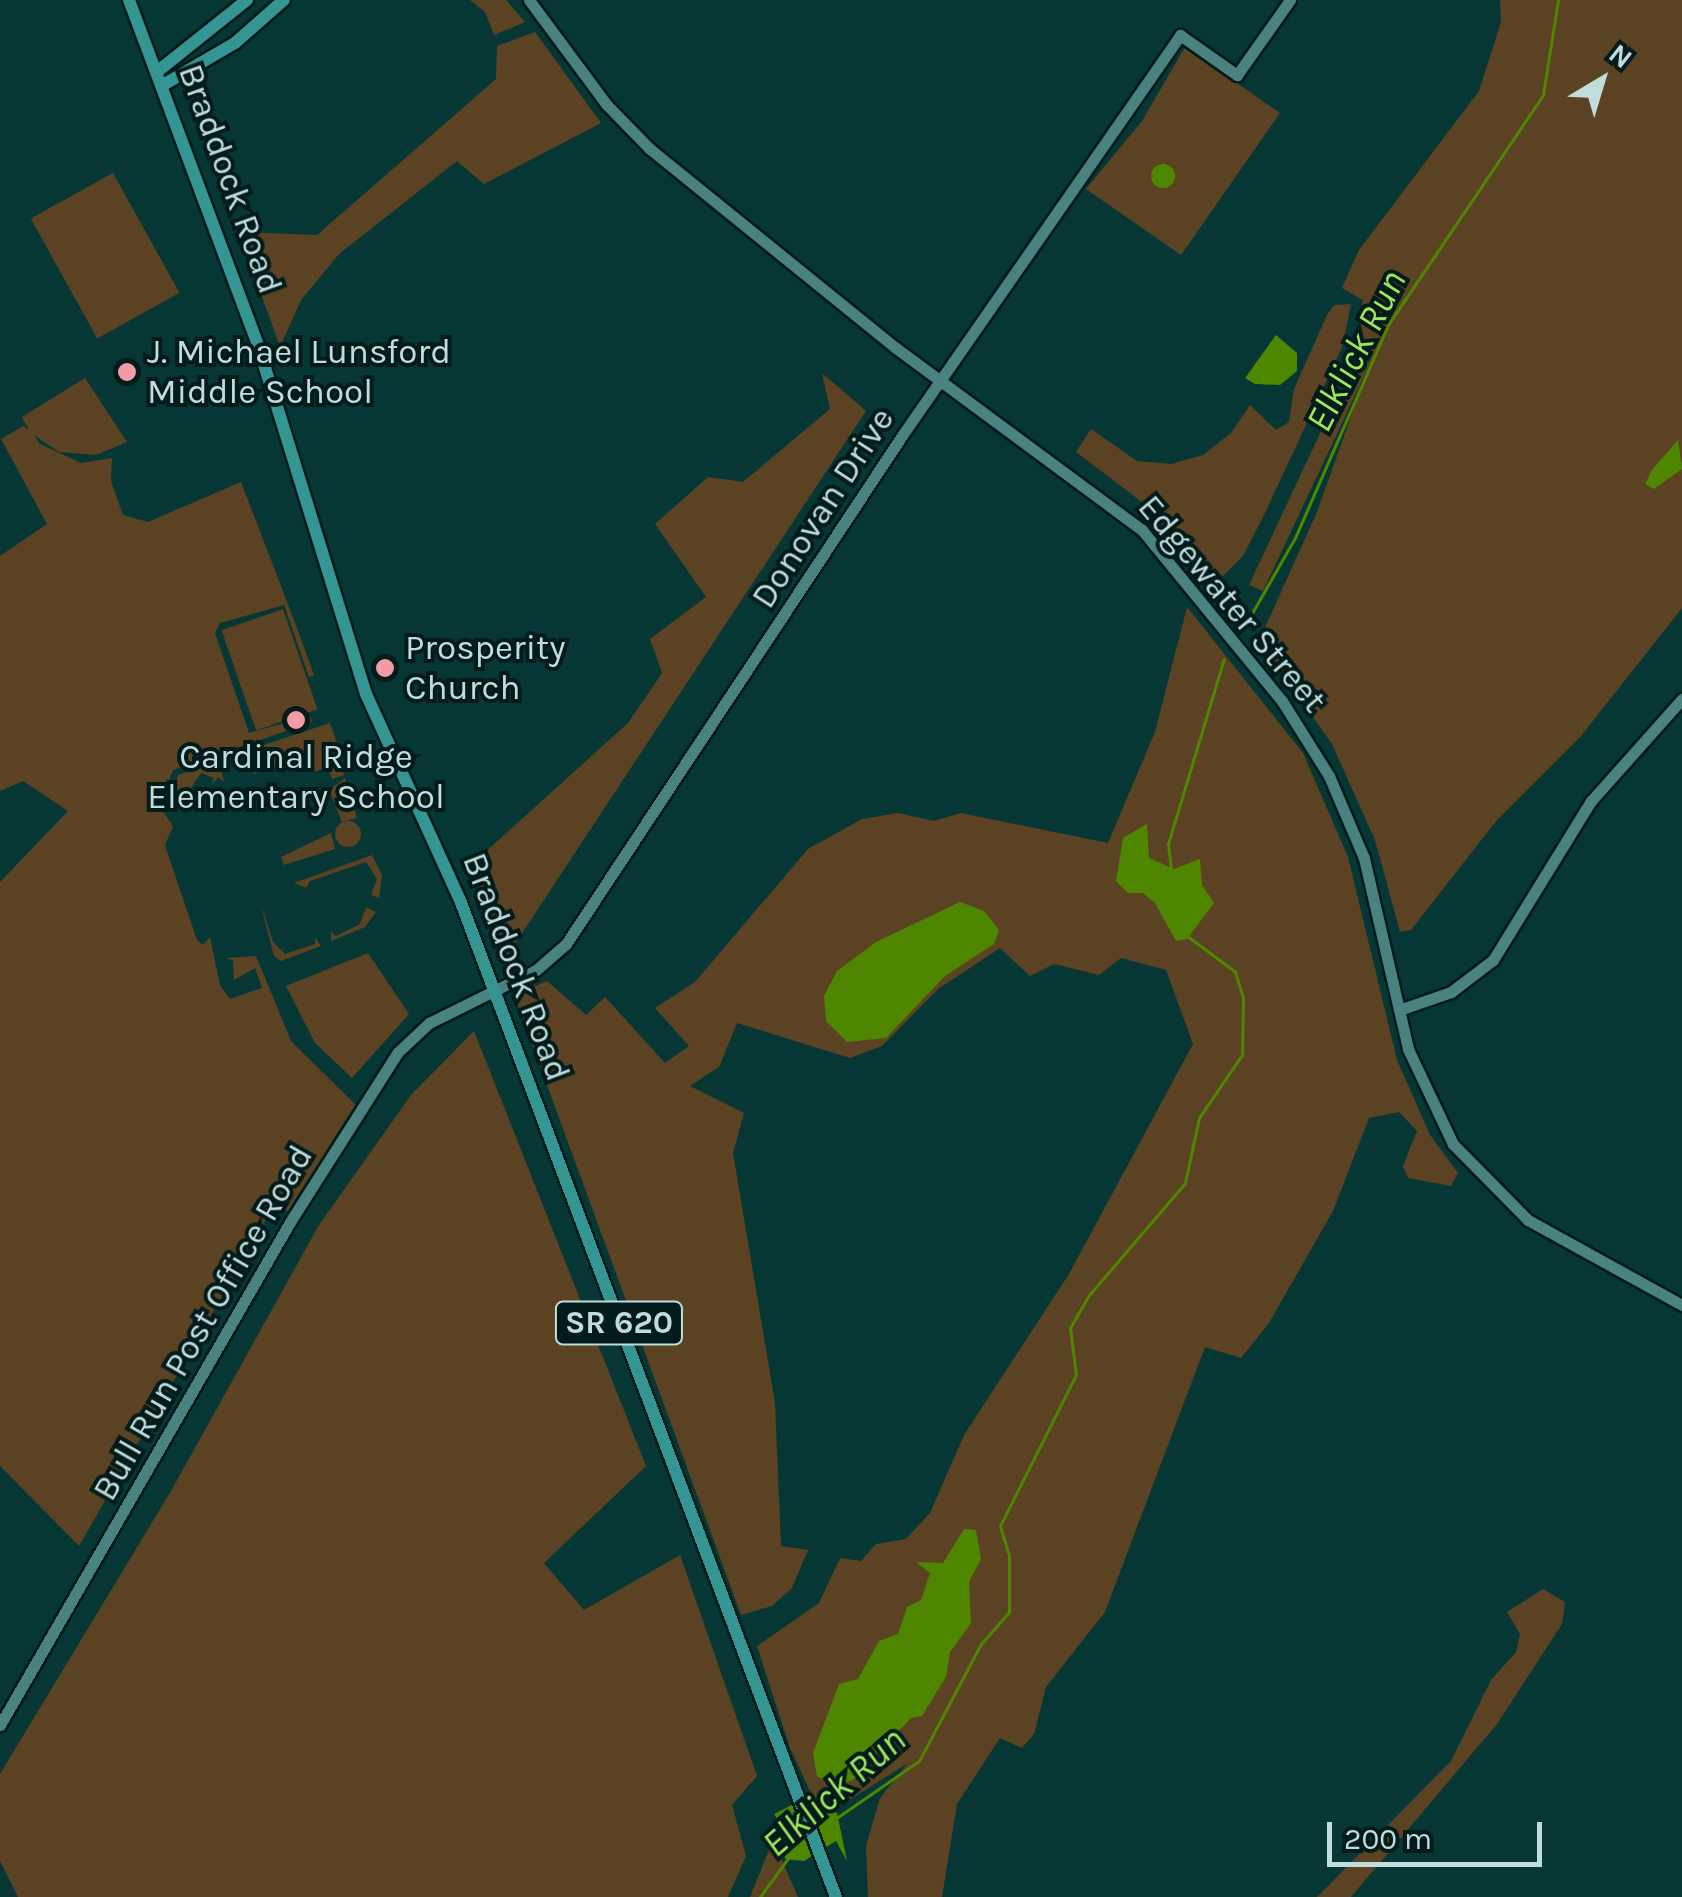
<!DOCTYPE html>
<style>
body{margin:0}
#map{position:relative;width:1682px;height:1897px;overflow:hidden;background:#073735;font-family:Karla,sans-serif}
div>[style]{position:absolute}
.green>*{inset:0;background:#5b4222;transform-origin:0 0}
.round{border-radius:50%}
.water>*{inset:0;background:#4f8600}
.stream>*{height:2.5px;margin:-1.25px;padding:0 1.25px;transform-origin:1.25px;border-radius:1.25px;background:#4f8600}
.roads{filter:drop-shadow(2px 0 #001c1b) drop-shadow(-2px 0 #001c1b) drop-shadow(0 2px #001c1b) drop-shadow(0 -2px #001c1b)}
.secondary>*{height:11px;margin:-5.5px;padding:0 5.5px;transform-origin:5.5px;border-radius:5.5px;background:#498280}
.primary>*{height:12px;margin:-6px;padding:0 6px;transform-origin:6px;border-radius:6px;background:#349593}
.dots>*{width:28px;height:28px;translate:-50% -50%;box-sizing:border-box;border:5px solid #041b1b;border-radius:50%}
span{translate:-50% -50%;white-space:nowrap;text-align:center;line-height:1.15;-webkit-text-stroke:8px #041b1b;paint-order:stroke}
.shield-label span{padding:2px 8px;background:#041b1b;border:2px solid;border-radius:8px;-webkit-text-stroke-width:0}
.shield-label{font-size:32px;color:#c0dddb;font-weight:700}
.street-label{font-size:35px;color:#c0dddb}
.poi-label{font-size:35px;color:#c0dddb}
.left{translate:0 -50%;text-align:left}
.water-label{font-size:38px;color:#9ee65a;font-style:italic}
.north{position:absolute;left:1552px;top:30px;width:100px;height:100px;-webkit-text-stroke:8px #041b1b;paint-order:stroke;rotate:38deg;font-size:28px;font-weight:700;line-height:40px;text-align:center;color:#c0dddb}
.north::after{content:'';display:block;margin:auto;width:35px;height:45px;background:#c0dddb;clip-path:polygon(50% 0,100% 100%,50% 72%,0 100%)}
.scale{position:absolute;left:1327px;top:1822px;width:215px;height:45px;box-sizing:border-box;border:5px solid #c0dddb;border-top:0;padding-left:12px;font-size:30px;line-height:35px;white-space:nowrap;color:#c0dddb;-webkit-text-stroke:8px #041b1b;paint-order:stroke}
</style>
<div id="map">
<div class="green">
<i style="clip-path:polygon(470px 0,506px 0,525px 22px,494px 35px,485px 12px)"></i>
<i style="clip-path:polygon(1500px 0,1682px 0,1682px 608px,1581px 736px,1497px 820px,1411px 930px,1400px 932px,1375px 840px,1332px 744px,1259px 641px,1317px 512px,1369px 366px,1263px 591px,1249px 585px,1360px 348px,1355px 343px,1363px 300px,1342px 288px,1359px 250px,1479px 91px,1501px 22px)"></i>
<i style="clip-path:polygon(535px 32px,601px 123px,484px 184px,457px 161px,339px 254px,301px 300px,280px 347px,239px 232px,317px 235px,496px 79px,497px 46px)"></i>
<i style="clip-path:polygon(1185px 47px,1280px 113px,1181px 255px,1086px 189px,1142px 121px)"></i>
<i style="left:113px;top:173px;width:137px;height:94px;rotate:61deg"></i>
<i style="clip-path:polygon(1351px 304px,1343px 345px,1265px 513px,1243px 556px,1214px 585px,1146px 505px,1076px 452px,1091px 429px,1137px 461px,1171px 464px,1203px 455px,1231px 433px,1250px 405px,1276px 430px,1289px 422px,1294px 389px,1327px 315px,1334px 305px)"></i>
<i style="clip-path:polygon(822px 373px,866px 411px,507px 956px,470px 866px,628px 723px,662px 673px,650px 639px,706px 597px,655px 524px,708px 477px,743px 482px,830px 409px)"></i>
<i style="clip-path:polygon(85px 378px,127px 442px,96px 455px,59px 452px,34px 435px,40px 444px,81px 463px,112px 458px,111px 481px,123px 515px,148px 522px,241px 482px,294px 620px,314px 675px,309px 677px,284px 605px,220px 623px,215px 633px,249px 733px,310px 716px,312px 722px,173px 770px,159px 806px,173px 826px,165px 845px,197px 940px,203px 945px,210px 937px,220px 985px,230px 999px,262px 988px,255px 968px,234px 980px,233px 960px,226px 958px,256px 956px,291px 1041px,356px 1105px,291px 1213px,275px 1204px,79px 1546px,0 1466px,0 882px,68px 811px,23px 781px,0 791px,0 556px,47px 524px,1px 439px,23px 426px,29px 430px,22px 417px)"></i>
<i style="clip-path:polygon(1187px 607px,1303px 753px,1348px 857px,1397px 1060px,1430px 1135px,1458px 1173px,1451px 1186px,1408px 1178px,1403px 1166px,1417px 1131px,1399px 1112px,1369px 1118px,1333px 1211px,1269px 1323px,1241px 1358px,1205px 1347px,1105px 1612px,1046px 1687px,1034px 1734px,1022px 1748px,1000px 1738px,957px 1804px,942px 1897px,868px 1897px,866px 1846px,880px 1798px,908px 1763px,832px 1811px,812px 1795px,790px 1748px,757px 1646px,819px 1603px,840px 1558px,861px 1561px,876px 1544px,906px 1539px,930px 1513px,964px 1435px,1069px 1274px,1193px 1044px,1166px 970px,1121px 958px,1099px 975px,1054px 964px,1030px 976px,1000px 948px,938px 989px,882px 1046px,850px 1058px,737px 1023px,719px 1067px,690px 1086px,744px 1113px,733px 1153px,775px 1403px,781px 1546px,808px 1550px,792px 1588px,772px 1606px,741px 1615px,517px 1003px,520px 993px,547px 981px,586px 1015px,605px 997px,665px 1063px,689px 1046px,655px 1008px,695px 982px,808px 849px,862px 819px,898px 813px,934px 821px,961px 813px,1108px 843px,1155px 732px)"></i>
<i style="left:283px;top:609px;width:106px;height:65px;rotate:71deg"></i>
<i style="clip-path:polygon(330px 723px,339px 749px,330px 752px,340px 750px,344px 775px,332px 779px,328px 767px,314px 772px,307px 755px,253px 774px,254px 768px,247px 767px,243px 752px)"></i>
<i style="clip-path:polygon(219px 761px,224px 782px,218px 777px,211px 785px,214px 778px,201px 773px,187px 794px,183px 790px,171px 798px,178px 775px)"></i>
<i style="clip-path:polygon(345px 778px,357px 818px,342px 822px,329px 790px)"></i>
<i class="round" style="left:335px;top:821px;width:26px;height:26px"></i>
<i style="clip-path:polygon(331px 833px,335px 849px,284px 865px,281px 857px)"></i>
<i style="clip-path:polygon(372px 855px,382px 875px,379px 898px,371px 895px,377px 879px,366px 862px,310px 881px,306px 888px,294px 883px)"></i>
<i style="clip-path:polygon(260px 902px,273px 942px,285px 954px,315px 944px,315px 937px,321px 946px,281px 961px,274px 956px)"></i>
<i style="clip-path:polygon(366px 907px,376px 912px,365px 927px,331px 941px,331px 932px,336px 936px,360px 924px)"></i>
<i style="clip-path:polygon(368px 953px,409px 1014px,352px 1078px,315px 1043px,286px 986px)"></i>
<i style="clip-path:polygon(474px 1031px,646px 1466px,544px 1563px,584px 1610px,680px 1555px,757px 1776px,732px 1805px,746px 1856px,728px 1897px,18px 1897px,0 1861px,0 1774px,171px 1491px,319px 1225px,411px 1095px)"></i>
<i style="clip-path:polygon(1543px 1589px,1565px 1602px,1562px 1624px,1497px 1724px,1351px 1897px,1317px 1897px,1451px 1761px,1491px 1680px,1516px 1652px,1520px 1634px,1507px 1612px)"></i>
<i style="clip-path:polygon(773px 1840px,798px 1897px,750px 1897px)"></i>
</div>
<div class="water">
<i class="round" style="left:1151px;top:164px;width:24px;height:24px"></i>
<i style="clip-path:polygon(1276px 335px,1297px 353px,1297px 371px,1280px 385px,1255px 384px,1245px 378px)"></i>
<i style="clip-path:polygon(1678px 440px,1682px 469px,1654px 489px,1645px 484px,1652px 470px)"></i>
<i style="clip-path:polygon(1147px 824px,1149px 858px,1174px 869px,1200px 859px,1202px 885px,1214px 903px,1187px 939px,1176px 941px,1155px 903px,1143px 893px,1128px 893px,1116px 881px,1123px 838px)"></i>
<i style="clip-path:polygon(960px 902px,984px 911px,999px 930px,994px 944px,945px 976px,886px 1038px,847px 1042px,826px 1021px,824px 996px,837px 971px,876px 942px)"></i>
<i style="clip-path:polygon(964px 1529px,976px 1530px,981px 1559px,969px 1582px,971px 1623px,950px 1652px,946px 1677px,922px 1716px,911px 1718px,853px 1780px,834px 1786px,817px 1776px,813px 1753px,839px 1684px,858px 1679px,879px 1641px,898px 1634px,907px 1607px,921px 1600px,930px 1573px,916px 1562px,943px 1563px)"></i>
<i style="clip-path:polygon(812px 1795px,837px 1813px,847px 1861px,836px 1841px,804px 1861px,785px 1859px,784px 1828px,774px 1814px)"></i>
</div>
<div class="stream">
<i style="left:1247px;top:622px;width:97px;rotate:-60.3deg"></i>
<i style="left:1295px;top:538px;width:232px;rotate:-66.4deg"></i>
<i style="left:1388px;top:325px;width:277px;rotate:-56deg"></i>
<i style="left:1543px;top:95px;width:96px;rotate:-81deg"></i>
<i style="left:1171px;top:869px;width:25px;rotate:-97deg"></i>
<i style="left:1168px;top:844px;width:193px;rotate:-73.2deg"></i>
<i style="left:838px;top:1817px;width:98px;rotate:-34.7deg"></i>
<i style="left:919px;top:1761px;width:132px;rotate:-62.1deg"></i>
<i style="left:981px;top:1644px;width:43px;rotate:-48.8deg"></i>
<i style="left:1009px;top:1612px;width:56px;rotate:-90deg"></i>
<i style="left:1009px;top:1556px;width:31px;rotate:-107deg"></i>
<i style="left:1000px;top:1526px;width:169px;rotate:-63.3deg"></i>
<i style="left:1076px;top:1375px;width:47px;rotate:-97.3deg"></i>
<i style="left:1070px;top:1328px;width:39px;rotate:-60deg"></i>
<i style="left:1090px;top:1294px;width:146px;rotate:-49.4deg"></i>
<i style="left:1185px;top:1183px;width:66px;rotate:-77.8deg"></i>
<i style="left:1199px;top:1118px;width:76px;rotate:-55.7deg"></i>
<i style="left:1242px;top:1055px;width:57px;rotate:-89deg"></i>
<i style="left:1243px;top:998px;width:27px;rotate:-107deg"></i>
<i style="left:1235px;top:972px;width:59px;rotate:-143.3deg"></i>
<i style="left:760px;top:1897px;width:49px;rotate:-54.1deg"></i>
</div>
<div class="roads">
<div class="secondary">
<i style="left:529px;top:0;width:131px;rotate:53.4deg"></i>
<i style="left:607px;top:105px;width:62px;rotate:45.7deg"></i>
<i style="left:650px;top:149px;width:316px;rotate:39deg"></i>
<i style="left:896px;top:348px;width:306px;rotate:36.5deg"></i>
<i style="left:1142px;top:530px;width:221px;rotate:50.7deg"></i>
<i style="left:1282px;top:701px;width:89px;rotate:57.9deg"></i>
<i style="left:1329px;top:776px;width:89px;rotate:66.9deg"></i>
<i style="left:1364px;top:858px;width:196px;rotate:77deg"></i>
<i style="left:1408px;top:1049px;width:105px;rotate:64.7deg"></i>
<i style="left:1453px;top:1144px;width:107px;rotate:45.4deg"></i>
<i style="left:1528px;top:1220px;width:176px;rotate:28.9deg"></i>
<i style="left:1399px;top:1010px;width:55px;rotate:-19.1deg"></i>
<i style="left:1451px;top:992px;width:53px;rotate:-37.3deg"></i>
<i style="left:1493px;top:960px;width:187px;rotate:-58.4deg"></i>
<i style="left:1591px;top:801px;width:137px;rotate:-48.3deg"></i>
<i style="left:0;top:1725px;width:581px;rotate:-60.03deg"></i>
<i style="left:290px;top:1222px;width:201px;rotate:-57.6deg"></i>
<i style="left:398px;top:1052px;width:42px;rotate:-43.1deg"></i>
<i style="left:429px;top:1023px;width:119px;rotate:-26.4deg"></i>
<i style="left:536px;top:970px;width:40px;rotate:-41deg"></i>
<i style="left:566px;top:944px;width:611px;rotate:-56.54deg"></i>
<i style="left:903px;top:434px;width:486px;rotate:-55.2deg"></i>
<i style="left:1180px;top:35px;width:70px;rotate:35.1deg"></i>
<i style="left:1237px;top:75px;width:92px;rotate:-54.8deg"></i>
</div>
<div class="primary">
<i style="left:129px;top:0;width:368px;rotate:69.5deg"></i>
<i style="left:258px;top:345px;width:365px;rotate:72.8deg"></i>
<i style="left:366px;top:694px;width:226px;rotate:65.5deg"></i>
<i style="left:460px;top:900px;width:1066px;rotate:69.34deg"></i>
<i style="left:158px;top:71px;width:114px;rotate:-38.6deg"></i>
<i style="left:163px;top:85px;width:83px;rotate:-30.3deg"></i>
<i style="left:235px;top:43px;width:65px;rotate:-41.3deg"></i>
</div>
</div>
<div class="dots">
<i style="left:127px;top:372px;background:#f49aa5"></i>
<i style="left:385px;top:668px;background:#f49aa5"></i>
<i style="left:296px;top:720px;background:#f49aa5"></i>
</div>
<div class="shield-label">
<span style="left:619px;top:1323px">SR 620</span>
</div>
<div class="street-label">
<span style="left:230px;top:179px;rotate:70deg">Braddock Road</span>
<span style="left:823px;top:508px;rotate:-57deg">Donovan Drive</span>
<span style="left:1232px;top:604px;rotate:50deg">Edgewater Street</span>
<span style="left:516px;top:967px;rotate:69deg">Braddock Road</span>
<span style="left:203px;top:1323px;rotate:-60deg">Bull Run Post Office Road</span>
</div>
<div class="poi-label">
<span class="left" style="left:147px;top:372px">J. Michael Lunsford<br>Middle School</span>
<span class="left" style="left:405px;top:668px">Prosperity<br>Church</span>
<span style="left:296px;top:777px">Cardinal Ridge<br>Elementary School</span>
</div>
<div class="water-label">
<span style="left:1356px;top:351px;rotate:-63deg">Elklick Run</span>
<span style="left:834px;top:1792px;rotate:-41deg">Elklick Run</span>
</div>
<div class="north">N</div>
<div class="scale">200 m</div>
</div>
